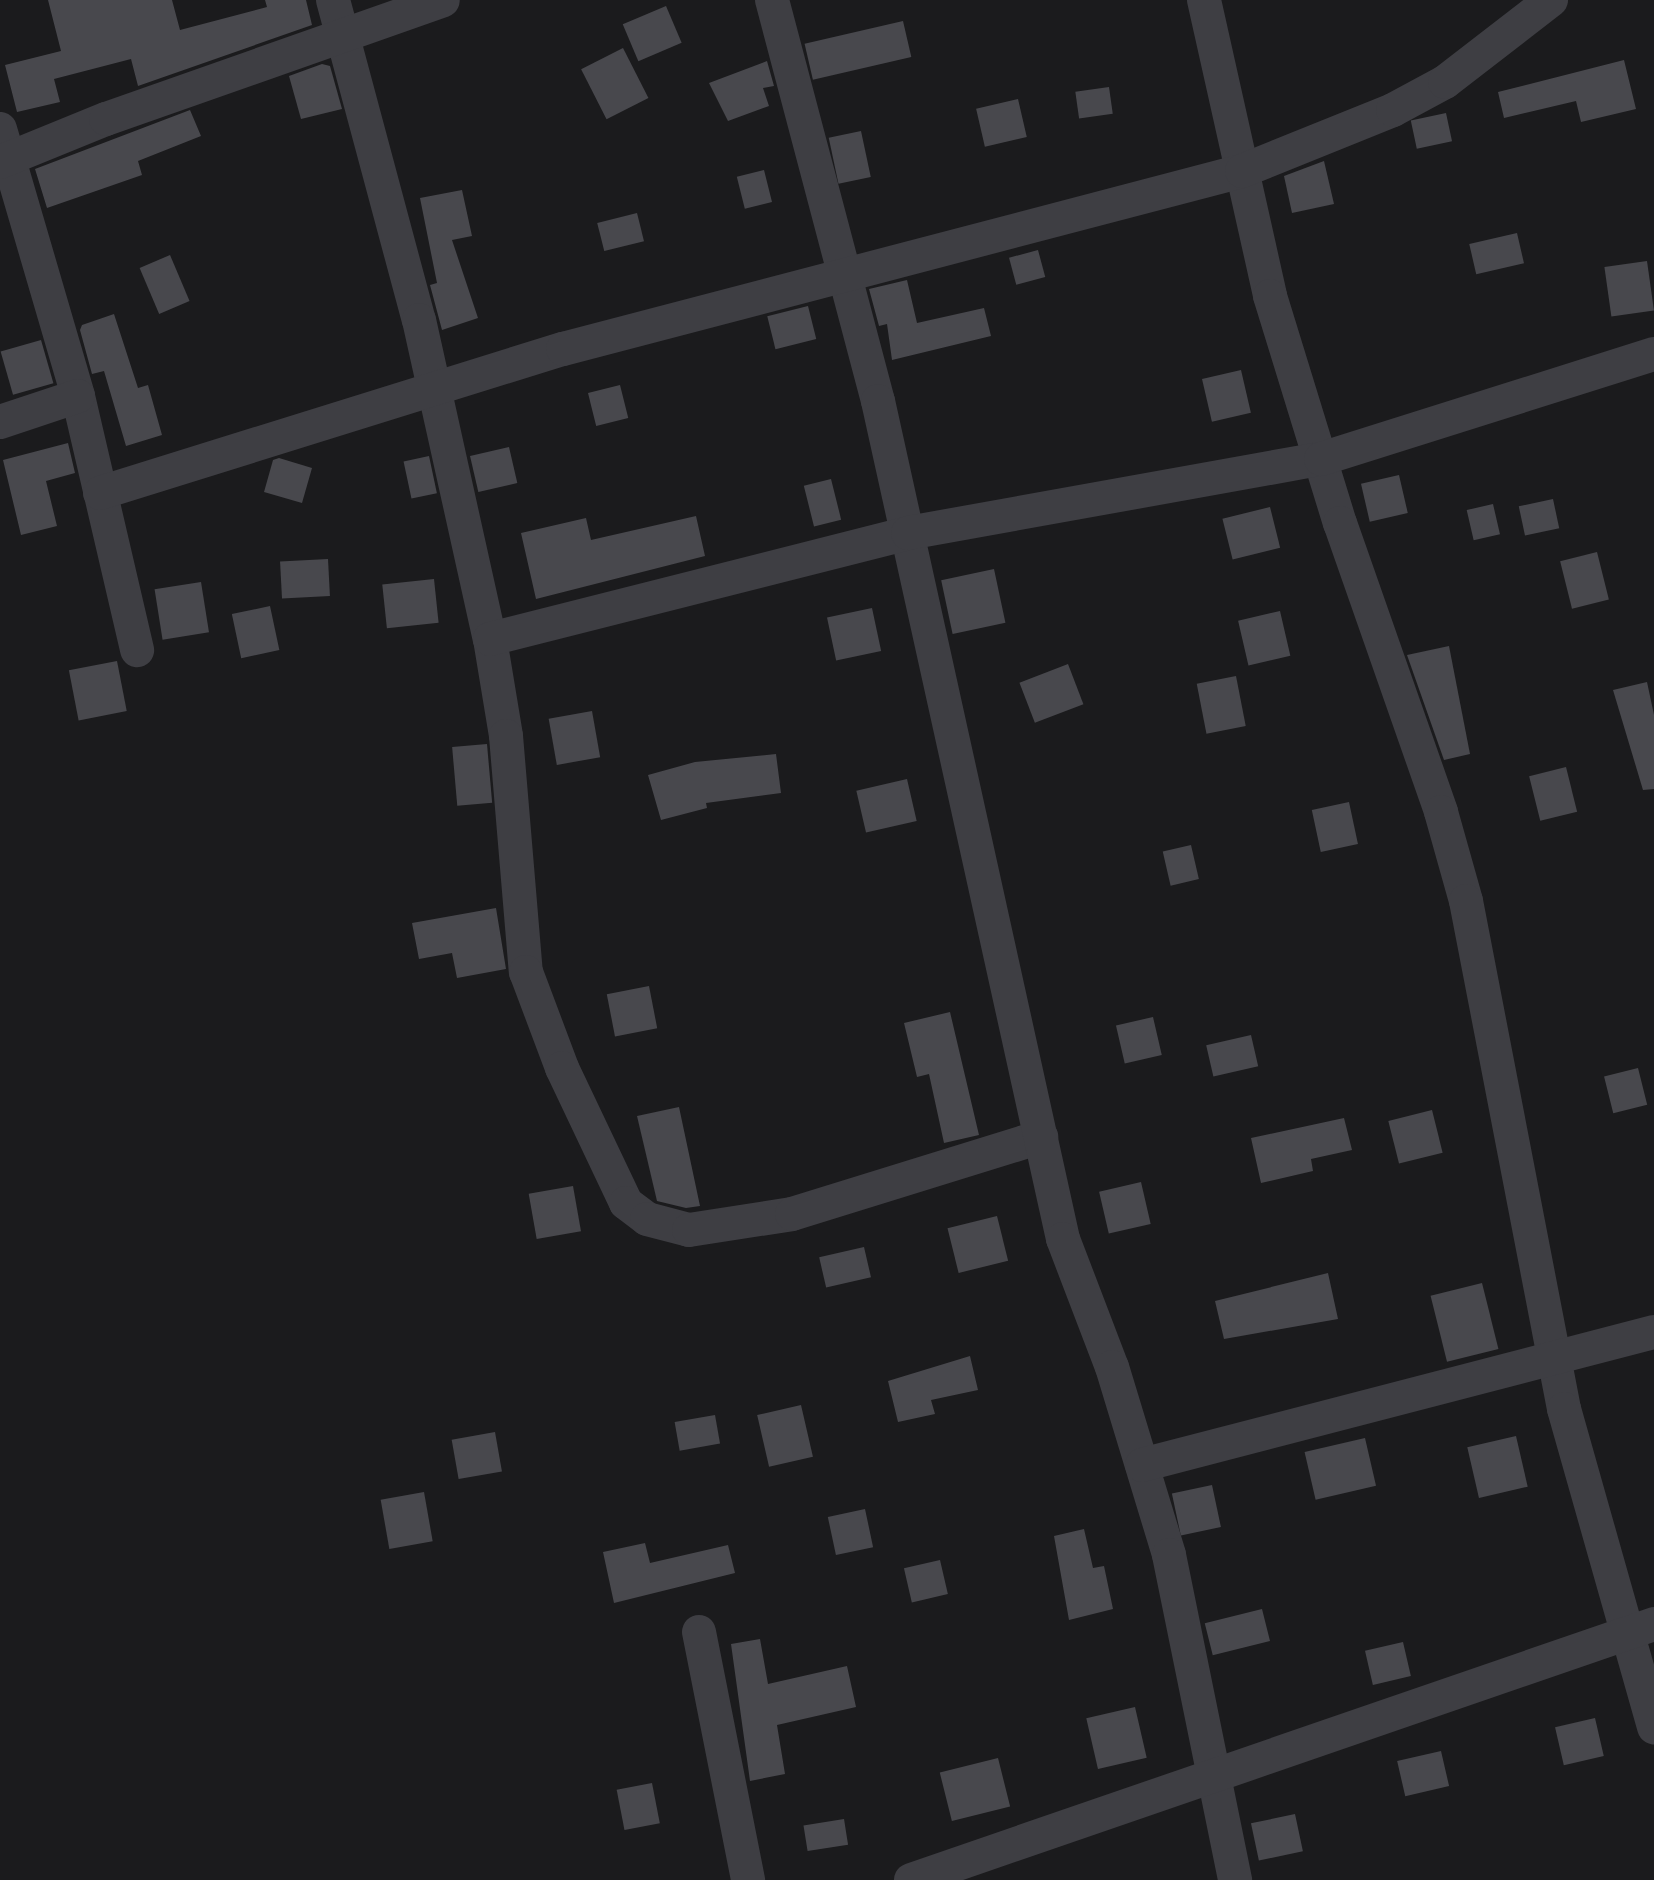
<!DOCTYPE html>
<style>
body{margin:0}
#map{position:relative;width:1654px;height:1880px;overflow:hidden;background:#1b1b1d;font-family:Manrope,sans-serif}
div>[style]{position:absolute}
.building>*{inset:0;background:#48484d;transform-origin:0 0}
.street>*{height:34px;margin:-17px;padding:0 17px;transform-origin:17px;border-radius:17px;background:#3e3e43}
span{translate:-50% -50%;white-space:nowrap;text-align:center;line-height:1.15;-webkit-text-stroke:7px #161618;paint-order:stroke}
</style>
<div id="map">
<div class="building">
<i style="clip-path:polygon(48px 0,172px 0,180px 30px,267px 7px,265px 0,306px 0,312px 25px,138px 86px,131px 59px,54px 79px,60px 102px,17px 112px,5px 65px,61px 51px)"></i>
<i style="left:666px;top:6px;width:40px;height:47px;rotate:67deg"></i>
<i style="left:903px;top:21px;width:37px;height:101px;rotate:77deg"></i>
<i style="left:623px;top:48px;width:56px;height:47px;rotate:63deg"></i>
<i style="clip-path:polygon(1624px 60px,1636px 109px,1581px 122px,1576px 101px,1504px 118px,1498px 92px)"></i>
<i style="clip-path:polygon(767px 61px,774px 86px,763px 88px,769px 106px,728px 121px,709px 83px)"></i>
<i style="clip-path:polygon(322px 64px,330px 66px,342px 109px,301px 119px,289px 76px)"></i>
<i style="left:1109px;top:87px;width:27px;height:34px;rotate:82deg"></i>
<i style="left:1018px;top:99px;width:39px;height:43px;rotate:77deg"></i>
<i style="clip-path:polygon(190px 110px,201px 136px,138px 161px,142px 175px,47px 208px,35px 169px)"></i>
<i style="left:1446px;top:113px;width:29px;height:36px;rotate:78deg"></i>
<i style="left:861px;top:131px;width:47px;height:33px;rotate:78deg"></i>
<i style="clip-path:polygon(1324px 161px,1334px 204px,1292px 213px,1284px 176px)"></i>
<i style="left:764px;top:170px;width:33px;height:28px;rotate:76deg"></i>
<i style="clip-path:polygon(462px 190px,472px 236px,452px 240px,478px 318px,442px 330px,430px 285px,437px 283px,420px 198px)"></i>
<i style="left:637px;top:213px;width:29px;height:41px;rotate:76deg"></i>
<i style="left:1517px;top:233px;width:31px;height:49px;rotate:77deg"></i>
<i style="left:1038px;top:250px;width:28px;height:30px;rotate:75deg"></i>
<i style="left:170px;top:255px;width:50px;height:33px;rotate:67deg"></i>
<i style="left:1647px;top:261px;width:50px;height:43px;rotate:82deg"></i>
<i style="clip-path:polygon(907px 280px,917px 323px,984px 308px,991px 336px,892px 360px,887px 324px,879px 326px,869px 289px)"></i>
<i style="left:808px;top:306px;width:34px;height:42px;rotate:76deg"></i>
<i style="clip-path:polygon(114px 314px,138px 388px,148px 385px,162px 435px,126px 446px,104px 371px,92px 374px,80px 330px,82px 325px)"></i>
<i style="left:41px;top:340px;width:45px;height:42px;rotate:74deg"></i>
<i style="left:1241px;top:370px;width:44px;height:40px;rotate:77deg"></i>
<i style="left:620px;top:385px;width:34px;height:33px;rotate:76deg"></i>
<i style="clip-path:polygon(68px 443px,75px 473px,46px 481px,57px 526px,21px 535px,3px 460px)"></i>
<i style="left:509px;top:447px;width:37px;height:40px;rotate:77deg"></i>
<i style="left:429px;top:456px;width:38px;height:26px;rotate:78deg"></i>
<i style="clip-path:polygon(279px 458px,312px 468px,302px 503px,264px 492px,273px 460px)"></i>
<i style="left:1399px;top:475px;width:39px;height:39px;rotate:77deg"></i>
<i style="left:831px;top:479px;width:42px;height:28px;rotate:76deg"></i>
<i style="left:1553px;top:499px;width:30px;height:35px;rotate:78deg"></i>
<i style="left:1493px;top:504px;width:31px;height:27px;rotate:77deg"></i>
<i style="left:1270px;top:507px;width:42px;height:49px;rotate:76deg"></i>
<i style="clip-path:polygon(696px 516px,705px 556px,536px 599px,521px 533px,586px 518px,591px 540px)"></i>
<i style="left:1597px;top:552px;width:49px;height:38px;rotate:76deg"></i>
<i style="left:328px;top:559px;width:37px;height:48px;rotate:87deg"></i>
<i style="left:994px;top:569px;width:55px;height:54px;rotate:78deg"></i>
<i style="left:434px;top:579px;width:44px;height:52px;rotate:84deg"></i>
<i style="left:201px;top:582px;width:51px;height:47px;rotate:81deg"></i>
<i style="left:270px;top:606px;width:45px;height:39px;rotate:78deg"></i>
<i style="left:872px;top:608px;width:44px;height:46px;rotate:78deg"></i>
<i style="left:1280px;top:611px;width:46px;height:43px;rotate:77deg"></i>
<i style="clip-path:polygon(1449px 646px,1470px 754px,1444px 760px,1407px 655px)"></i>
<i style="left:117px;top:661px;width:51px;height:49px;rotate:79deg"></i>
<i style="left:1068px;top:664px;width:43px;height:52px;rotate:69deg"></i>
<i style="left:1236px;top:676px;width:51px;height:40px;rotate:79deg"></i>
<i style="clip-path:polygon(1647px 682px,1654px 715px,1654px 789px,1643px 790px,1613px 690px)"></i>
<i style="left:592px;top:711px;width:47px;height:44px;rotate:80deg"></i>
<i style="left:487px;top:744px;width:59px;height:35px;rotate:85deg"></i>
<i style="clip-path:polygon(776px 754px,781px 793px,706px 803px,707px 808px,661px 820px,648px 775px,695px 762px)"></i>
<i style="left:1566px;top:767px;width:46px;height:38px;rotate:76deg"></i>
<i style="left:907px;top:779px;width:43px;height:52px;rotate:77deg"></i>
<i style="left:1349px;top:802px;width:43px;height:38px;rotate:78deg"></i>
<i style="left:1191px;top:845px;width:35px;height:29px;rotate:77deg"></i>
<i style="clip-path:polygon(496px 908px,506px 969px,457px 978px,452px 953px,419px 959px,412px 923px)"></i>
<i style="left:649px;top:986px;width:43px;height:43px;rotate:79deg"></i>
<i style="clip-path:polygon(950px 1012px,979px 1135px,944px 1143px,929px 1074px,917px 1077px,904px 1023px)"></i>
<i style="left:1153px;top:1017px;width:39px;height:38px;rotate:77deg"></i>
<i style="left:1251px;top:1035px;width:32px;height:46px;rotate:77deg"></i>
<i style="left:1638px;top:1068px;width:38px;height:35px;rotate:76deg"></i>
<i style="clip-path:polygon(679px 1107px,700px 1206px,686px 1208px,657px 1201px,637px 1116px)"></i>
<i style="left:1432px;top:1110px;width:44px;height:45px;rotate:76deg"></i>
<i style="clip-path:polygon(1344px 1118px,1352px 1150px,1311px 1159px,1313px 1171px,1261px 1183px,1251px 1138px)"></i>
<i style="left:1141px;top:1182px;width:43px;height:43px;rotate:77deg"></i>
<i style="left:573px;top:1186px;width:46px;height:45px;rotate:80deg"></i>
<i style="left:997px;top:1216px;width:46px;height:51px;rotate:76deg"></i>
<i style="left:864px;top:1247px;width:31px;height:46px;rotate:77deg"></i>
<i style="clip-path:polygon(1328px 1273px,1338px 1319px,1224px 1339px,1215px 1301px)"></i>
<i style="left:1482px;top:1283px;width:68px;height:53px;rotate:76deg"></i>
<i style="clip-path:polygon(970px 1356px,978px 1390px,931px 1400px,935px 1414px,898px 1422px,888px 1381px)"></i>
<i style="left:801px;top:1405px;width:53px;height:45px;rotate:77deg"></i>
<i style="left:715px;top:1415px;width:29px;height:41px;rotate:80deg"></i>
<i style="left:495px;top:1432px;width:40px;height:44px;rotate:80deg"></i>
<i style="left:1516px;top:1436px;width:52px;height:50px;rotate:77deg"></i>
<i style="left:1365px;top:1438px;width:49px;height:62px;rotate:77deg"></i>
<i style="left:1212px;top:1485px;width:43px;height:41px;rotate:78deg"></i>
<i style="left:424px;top:1492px;width:50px;height:44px;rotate:80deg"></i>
<i style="left:865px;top:1509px;width:39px;height:38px;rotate:78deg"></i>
<i style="clip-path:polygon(1084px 1529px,1093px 1568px,1104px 1566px,1113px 1609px,1069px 1620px,1054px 1536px)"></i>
<i style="clip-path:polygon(645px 1543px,650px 1563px,728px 1545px,735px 1573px,614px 1603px,603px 1552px)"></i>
<i style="left:940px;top:1560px;width:35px;height:37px;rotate:77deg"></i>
<i style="left:1262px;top:1609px;width:33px;height:59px;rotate:76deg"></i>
<i style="clip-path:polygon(760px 1639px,768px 1684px,847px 1666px,856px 1707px,777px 1725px,785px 1774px,750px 1781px,731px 1644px)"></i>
<i style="left:1403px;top:1642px;width:35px;height:39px;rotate:77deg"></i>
<i style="left:1135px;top:1707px;width:52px;height:50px;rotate:77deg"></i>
<i style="left:1595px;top:1718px;width:39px;height:41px;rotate:77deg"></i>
<i style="left:1441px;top:1751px;width:36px;height:45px;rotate:77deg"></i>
<i style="left:998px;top:1758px;width:50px;height:60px;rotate:76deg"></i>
<i style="left:652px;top:1783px;width:41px;height:36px;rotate:79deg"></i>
<i style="left:1295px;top:1814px;width:38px;height:45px;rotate:78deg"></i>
<i style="left:844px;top:1819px;width:26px;height:41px;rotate:81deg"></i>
</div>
<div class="street">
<i style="left:333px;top:0;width:331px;rotate:75deg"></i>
<i style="left:419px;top:320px;width:327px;rotate:77.5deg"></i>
<i style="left:490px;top:639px;width:98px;rotate:80.6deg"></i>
<i style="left:506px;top:736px;width:237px;rotate:85.2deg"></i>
<i style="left:526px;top:972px;width:103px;rotate:69.4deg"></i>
<i style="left:562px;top:1068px;width:149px;rotate:64.6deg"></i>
<i style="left:626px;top:1203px;width:26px;rotate:37deg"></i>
<i style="left:647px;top:1219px;width:43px;rotate:14.7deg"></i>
<i style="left:689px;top:1230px;width:104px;rotate:-8.8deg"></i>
<i style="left:792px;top:1214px;width:261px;rotate:-17.2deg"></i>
<i style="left:772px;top:0;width:415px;rotate:75.2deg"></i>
<i style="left:878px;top:401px;width:858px;rotate:77.55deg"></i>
<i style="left:1063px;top:1239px;width:137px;rotate:69.1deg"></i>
<i style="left:1112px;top:1367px;width:196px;rotate:73.1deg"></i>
<i style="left:1169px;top:1555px;width:332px;rotate:78.5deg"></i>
<i style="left:1204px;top:0;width:303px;rotate:77.4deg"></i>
<i style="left:1270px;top:296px;width:238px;rotate:72.9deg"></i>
<i style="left:1340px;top:523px;width:306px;rotate:70.7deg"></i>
<i style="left:1441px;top:812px;width:92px;rotate:74.3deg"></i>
<i style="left:1466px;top:901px;width:517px;rotate:79.08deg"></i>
<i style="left:1564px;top:1409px;width:331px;rotate:74.2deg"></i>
<i style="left:0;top:129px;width:278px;rotate:73.7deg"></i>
<i style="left:78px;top:396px;width:261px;rotate:76.9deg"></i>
<i style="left:0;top:162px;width:114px;rotate:-22.1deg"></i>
<i style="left:106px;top:119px;width:357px;rotate:-19.4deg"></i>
<i style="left:0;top:422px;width:82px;rotate:-18.4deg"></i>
<i style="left:100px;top:493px;width:485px;rotate:-17.3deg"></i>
<i style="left:563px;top:349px;width:702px;rotate:-14.69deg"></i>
<i style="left:1242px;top:171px;width:163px;rotate:-22deg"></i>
<i style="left:1393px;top:110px;width:59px;rotate:-28.3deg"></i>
<i style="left:1445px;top:82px;width:134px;rotate:-37.7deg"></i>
<i style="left:490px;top:639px;width:431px;rotate:-14.2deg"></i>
<i style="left:908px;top:533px;width:420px;rotate:-10.2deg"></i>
<i style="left:1321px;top:459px;width:349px;rotate:-17.5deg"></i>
<i style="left:1142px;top:1465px;width:529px;rotate:-14.56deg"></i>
<i style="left:699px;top:1632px;width:253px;rotate:78.8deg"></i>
<i style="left:911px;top:1880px;width:786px;rotate:-19.01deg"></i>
</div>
</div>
